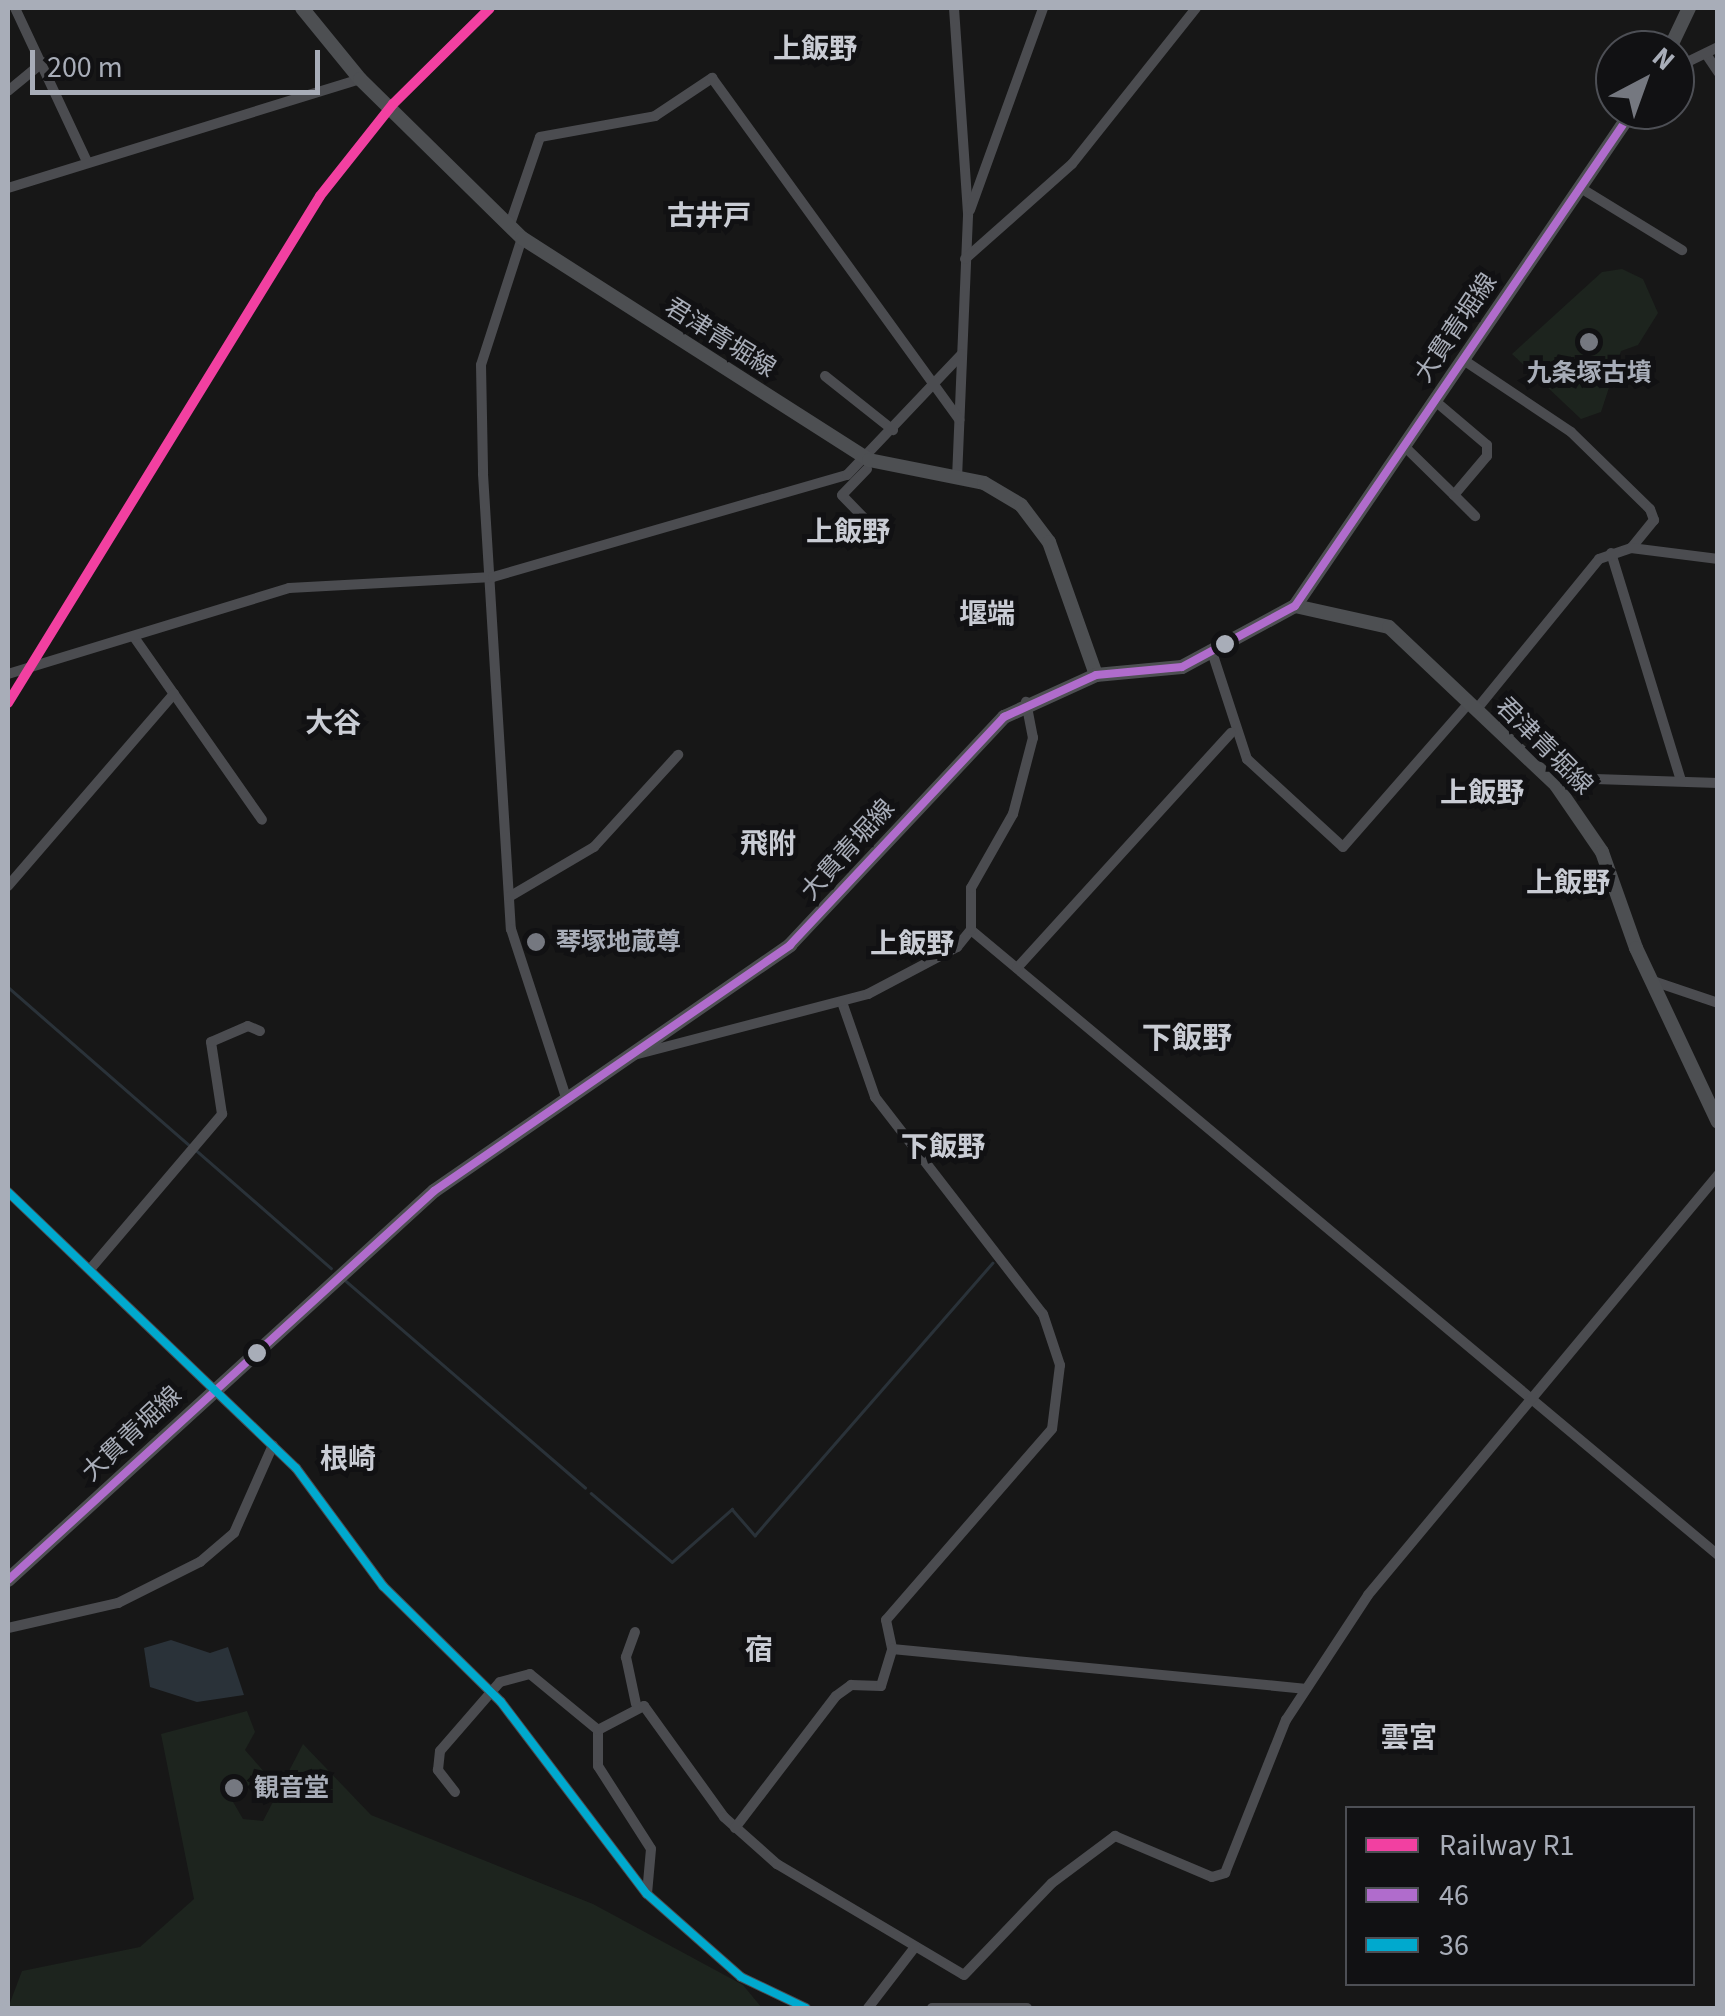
<!DOCTYPE html>
<meta charset="utf-8">
<style>
body{margin:0}
#map{position:relative;width:1725px;height:2016px;overflow:hidden;background:#171717;font-family:"Source Sans 3","Noto Sans JP",sans-serif}
div>[style]{position:absolute}
.green>*{inset:0;background:#1d241e}
.water>*{inset:0;background:#2a3239}
.stream>*{height:2.5px;margin:-1.25px;padding:0 1.25px;transform-origin:1.25px;border-radius:1.25px;background:#2a3239}
.minor>*{height:10px;margin:-5px;padding:0 5px;transform-origin:5px;border-radius:5px;background:#4b4c50}
.major>*{height:14px;margin:-7px;padding:0 7px;transform-origin:7px;border-radius:7px;background:#4d4f52}
.bus-1>*{height:8px;margin:-4px;padding:0 4px;transform-origin:4px;border-radius:4px;background:#b06ccc}
.bus-2>*{height:8px;margin:-4px;padding:0 4px;transform-origin:4px;border-radius:4px;background:#00a9ce}
.rail-1>*{height:10px;margin:-5px;padding:0 5px;transform-origin:5px;border-radius:5px;background:#f240a1}
.dots>*{width:28px;height:28px;translate:-50% -50%;box-sizing:border-box;border:5px solid #111113;border-radius:50%}
span{translate:-50% -50%;white-space:nowrap;text-align:center;line-height:1.15;-webkit-text-stroke:10px #111113;paint-order:stroke}
.street-label{font-size:25px;color:#a8adb8}
.poi-label{font-size:25px;color:#a8adb8;font-weight:700}
.left{translate:0 -50%;text-align:left}
.neighbourhood-label{font-size:28px;color:#c9ccd4;font-weight:700}
.quarter-label{font-size:30px;color:#c9ccd4;font-weight:700}
.frame{position:absolute;inset:0;border:10px solid #a8adb8;pointer-events:none}
.legend{position:absolute;left:1345px;top:1806px;width:350px;height:180px;box-sizing:border-box;background:#111113;border:2px solid #4d4f55;margin:0;padding:12px 18px;list-style:none;font-size:30px;color:#a8adb8}
.legend li{display:flex;align-items:center;gap:20px;height:50px}
.legend b{width:50px;border:2px solid #4d4f55}
.north{position:absolute;left:1595px;top:30px;width:100px;height:100px;box-sizing:border-box;background:#111113;border:2px solid #4d4f55;border-radius:50%;rotate:41deg;font-size:28px;font-weight:700;line-height:40px;text-align:center;color:#a8adb8}
.north::after{content:'';display:block;margin:auto;width:35px;height:45px;background:#757880;clip-path:polygon(50% 0,100% 100%,50% 72%,0 100%)}
.scale{position:absolute;left:30px;top:50px;width:290px;height:45px;box-sizing:border-box;border:5px solid #a8adb8;border-top:0;padding-left:12px;font-size:30px;line-height:35px;white-space:nowrap;color:#a8adb8;-webkit-text-stroke:8px #111113;paint-order:stroke}
</style>
<div id="map">
<div class="green">
<i style="clip-path:polygon(1622px 269px,1643px 279px,1658px 313px,1638px 345px,1621px 351px,1601px 412px,1581px 419px,1512px 354px,1602px 272px)"></i>
<i style="clip-path:polygon(247px 1711px,255px 1732px,245px 1750px,266px 1774px,248px 1787px,222px 1783px,243px 1819px,263px 1821px,303px 1744px,371px 1815px,593px 1904px,743px 1985px,762px 2008px,8px 2008px,22px 1971px,140px 1947px,194px 1899px,161px 1734px)"></i>
</div>
<div class="water">
<i style="clip-path:polygon(171px 1640px,210px 1653px,228px 1647px,244px 1695px,197px 1702px,150px 1687px,144px 1648px)"></i>
</div>
<div class="stream">
<i style="left:8px;top:987px;width:239px;rotate:41.1deg"></i>
<i style="left:197px;top:1151px;width:178px;rotate:41.1deg"></i>
<i style="left:346px;top:1281px;width:316px;rotate:40.8deg"></i>
<i style="left:591px;top:1493px;width:106px;rotate:40.4deg"></i>
<i style="left:672px;top:1562px;width:80px;rotate:-41.5deg"></i>
<i style="left:732px;top:1509px;width:35px;rotate:49deg"></i>
<i style="left:755px;top:1535px;width:361px;rotate:-48.9deg"></i>
</div>
<div class="minor">
<i style="left:15px;top:8px;width:170px;rotate:64.9deg"></i>
<i style="left:954px;top:8px;width:208px;rotate:86.1deg"></i>
<i style="left:968px;top:216px;width:263px;rotate:92.4deg"></i>
<i style="left:1706px;top:54px;width:22px;rotate:56deg"></i>
<i style="left:1675px;top:68px;width:48px;rotate:-26deg"></i>
<i style="left:8px;top:91px;width:45px;rotate:-39.6deg"></i>
<i style="left:1579px;top:187px;width:121px;rotate:31.5deg"></i>
<i style="left:8px;top:188px;width:368px;rotate:-17.2deg"></i>
<i style="left:970px;top:210px;width:215px;rotate:-70.1deg"></i>
<i style="left:509px;top:227px;width:95px;rotate:-71deg"></i>
<i style="left:540px;top:137px;width:117px;rotate:-10.3deg"></i>
<i style="left:655px;top:116px;width:69px;rotate:-33.7deg"></i>
<i style="left:712px;top:78px;width:422px;rotate:54.1deg"></i>
<i style="left:522px;top:238px;width:133px;rotate:107.9deg"></i>
<i style="left:481px;top:365px;width:109px;rotate:88.9deg"></i>
<i style="left:483px;top:474px;width:456px;rotate:86.5deg"></i>
<i style="left:511px;top:929px;width:180px;rotate:71.9deg"></i>
<i style="left:965px;top:259px;width:143px;rotate:-41.6deg"></i>
<i style="left:1072px;top:164px;width:199px;rotate:-51.5deg"></i>
<i style="left:1462px;top:359px;width:131px;rotate:33.8deg"></i>
<i style="left:1571px;top:432px;width:110px;rotate:44.3deg"></i>
<i style="left:1650px;top:509px;width:12px;rotate:70deg"></i>
<i style="left:1654px;top:520px;width:36px;rotate:129deg"></i>
<i style="left:825px;top:376px;width:87px;rotate:38.5deg"></i>
<i style="left:1403px;top:445px;width:71px;rotate:44.4deg"></i>
<i style="left:1454px;top:495px;width:51px;rotate:-49.8deg"></i>
<i style="left:1487px;top:456px;width:11px;rotate:-90deg"></i>
<i style="left:1487px;top:445px;width:70px;rotate:-139.7deg"></i>
<i style="left:1454px;top:495px;width:30px;rotate:45deg"></i>
<i style="left:863px;top:517px;width:30px;rotate:-134deg"></i>
<i style="left:842px;top:495px;width:36px;rotate:-46deg"></i>
<i style="left:1611px;top:553px;width:238px;rotate:72.9deg"></i>
<i style="left:134px;top:637px;width:223px;rotate:55deg"></i>
<i style="left:1212px;top:652px;width:113px;rotate:71.9deg"></i>
<i style="left:1247px;top:759px;width:130px;rotate:42.5deg"></i>
<i style="left:1343px;top:847px;width:191px;rotate:-48.8deg"></i>
<i style="left:8px;top:674px;width:294px;rotate:-17deg"></i>
<i style="left:289px;top:588px;width:204px;rotate:-3.1deg"></i>
<i style="left:493px;top:577px;width:368px;rotate:-16.1deg"></i>
<i style="left:847px;top:475px;width:166px;rotate:-46.5deg"></i>
<i style="left:1476px;top:710px;width:195px;rotate:-50.8deg"></i>
<i style="left:1599px;top:559px;width:34px;rotate:-19deg"></i>
<i style="left:1631px;top:548px;width:88px;rotate:7.2deg"></i>
<i style="left:1556px;top:785px;width:11px;rotate:-41deg"></i>
<i style="left:1564px;top:778px;width:154px;rotate:1.9deg"></i>
<i style="left:8px;top:886px;width:254px;rotate:-49.2deg"></i>
<i style="left:509px;top:897px;width:99px;rotate:-30.5deg"></i>
<i style="left:594px;top:847px;width:125px;rotate:-47.6deg"></i>
<i style="left:971px;top:930px;width:974px;rotate:39.92deg"></i>
<i style="left:1017px;top:968px;width:318px;rotate:-47.7deg"></i>
<i style="left:1650px;top:980px;width:72px;rotate:18.7deg"></i>
<i style="left:842px;top:1002px;width:101px;rotate:70.8deg"></i>
<i style="left:875px;top:1097px;width:274px;rotate:52.3deg"></i>
<i style="left:1043px;top:1314px;width:54px;rotate:71.6deg"></i>
<i style="left:1060px;top:1365px;width:64px;rotate:97.1deg"></i>
<i style="left:1052px;top:1429px;width:253px;rotate:131deg"></i>
<i style="left:886px;top:1620px;width:30px;rotate:78deg"></i>
<i style="left:634px;top:1055px;width:242px;rotate:-14.6deg"></i>
<i style="left:868px;top:994px;width:101px;rotate:-27.8deg"></i>
<i style="left:957px;top:947px;width:22px;rotate:-51deg"></i>
<i style="left:971px;top:930px;width:42px;rotate:-90deg"></i>
<i style="left:971px;top:888px;width:85px;rotate:-60.4deg"></i>
<i style="left:1013px;top:814px;width:79px;rotate:-75.3deg"></i>
<i style="left:1033px;top:738px;width:37px;rotate:-101deg"></i>
<i style="left:8px;top:1192px;width:399px;rotate:43.8deg"></i>
<i style="left:296px;top:1468px;width:147px;rotate:53.6deg"></i>
<i style="left:383px;top:1586px;width:165px;rotate:44.5deg"></i>
<i style="left:501px;top:1702px;width:241px;rotate:52.8deg"></i>
<i style="left:647px;top:1894px;width:125px;rotate:41.4deg"></i>
<i style="left:741px;top:1977px;width:72px;rotate:25.5deg"></i>
<i style="left:92px;top:1267px;width:201px;rotate:-49.6deg"></i>
<i style="left:222px;top:1114px;width:73px;rotate:-98.7deg"></i>
<i style="left:211px;top:1042px;width:40px;rotate:-23.4deg"></i>
<i style="left:248px;top:1026px;width:13px;rotate:23deg"></i>
<i style="left:8px;top:1628px;width:113px;rotate:-12.8deg"></i>
<i style="left:118px;top:1603px;width:92px;rotate:-26.6deg"></i>
<i style="left:200px;top:1562px;width:45px;rotate:-40.5deg"></i>
<i style="left:234px;top:1533px;width:96px;rotate:-66.1deg"></i>
<i style="left:635px;top:1632px;width:27px;rotate:110deg"></i>
<i style="left:626px;top:1657px;width:48px;rotate:78deg"></i>
<i style="left:892px;top:1649px;width:414px;rotate:5.5deg"></i>
<i style="left:598px;top:1730px;width:36px;rotate:90deg"></i>
<i style="left:598px;top:1766px;width:98px;rotate:57.4deg"></i>
<i style="left:651px;top:1849px;width:45px;rotate:95.1deg"></i>
<i style="left:455px;top:1792px;width:28px;rotate:-128deg"></i>
<i style="left:438px;top:1770px;width:19px;rotate:-84deg"></i>
<i style="left:440px;top:1751px;width:91px;rotate:-49deg"></i>
<i style="left:500px;top:1682px;width:31px;rotate:-15deg"></i>
<i style="left:530px;top:1674px;width:88px;rotate:39.5deg"></i>
<i style="left:598px;top:1730px;width:52px;rotate:-27.6deg"></i>
<i style="left:644px;top:1706px;width:137px;rotate:54.2deg"></i>
<i style="left:724px;top:1817px;width:71px;rotate:41.6deg"></i>
<i style="left:777px;top:1864px;width:217px;rotate:30.7deg"></i>
<i style="left:964px;top:1975px;width:127px;rotate:-46.3deg"></i>
<i style="left:1052px;top:1883px;width:79px;rotate:-36.7deg"></i>
<i style="left:1115px;top:1836px;width:105px;rotate:22.9deg"></i>
<i style="left:1212px;top:1877px;width:14px;rotate:-17deg"></i>
<i style="left:1225px;top:1873px;width:165px;rotate:-68.3deg"></i>
<i style="left:1286px;top:1720px;width:149px;rotate:-56.7deg"></i>
<i style="left:1368px;top:1595px;width:547px;rotate:-50.19deg"></i>
<i style="left:735px;top:1828px;width:166px;rotate:-52.6deg"></i>
<i style="left:836px;top:1696px;width:19px;rotate:-36deg"></i>
<i style="left:851px;top:1685px;width:30px;rotate:2deg"></i>
<i style="left:881px;top:1686px;width:39px;rotate:-73deg"></i>
<i style="left:868px;top:2008px;width:77px;rotate:-52.4deg"></i>
<i style="left:932px;top:2008px;width:95px"></i>
</div>
<div class="major">
<i style="left:302px;top:8px;width:92px;rotate:50.8deg"></i>
<i style="left:360px;top:79px;width:227px;rotate:44.5deg"></i>
<i style="left:522px;top:238px;width:412px;rotate:32.6deg"></i>
<i style="left:869px;top:460px;width:117px;rotate:11.3deg"></i>
<i style="left:984px;top:483px;width:43px;rotate:30.7deg"></i>
<i style="left:1021px;top:505px;width:46px;rotate:52.9deg"></i>
<i style="left:1049px;top:542px;width:141px;rotate:70.5deg"></i>
<i style="left:1669px;top:50px;width:47px;rotate:-64.5deg"></i>
<i style="left:1295px;top:606px;width:96px;rotate:12.6deg"></i>
<i style="left:1389px;top:627px;width:230px;rotate:43.4deg"></i>
<i style="left:1556px;top:785px;width:81px;rotate:55.5deg"></i>
<i style="left:1602px;top:852px;width:102px;rotate:70.5deg"></i>
<i style="left:1636px;top:948px;width:192px;rotate:64.8deg"></i>
<i style="left:8px;top:1580px;width:577px;rotate:-42.4deg"></i>
<i style="left:434px;top:1191px;width:433px;rotate:-34.6deg"></i>
<i style="left:790px;top:945px;width:313px;rotate:-46.8deg"></i>
<i style="left:1004px;top:717px;width:101px;rotate:-24.5deg"></i>
<i style="left:1096px;top:675px;width:86px;rotate:-5.3deg"></i>
<i style="left:1182px;top:667px;width:128px;rotate:-28.4deg"></i>
<i style="left:1295px;top:606px;width:600px;rotate:-55.73deg"></i>
</div>
<div class="bus-1">
<i style="left:8px;top:1580px;width:577px;rotate:-42.4deg"></i>
<i style="left:434px;top:1191px;width:433px;rotate:-34.6deg"></i>
<i style="left:790px;top:945px;width:313px;rotate:-46.8deg"></i>
<i style="left:1004px;top:717px;width:101px;rotate:-24.5deg"></i>
<i style="left:1096px;top:675px;width:86px;rotate:-5.3deg"></i>
<i style="left:1182px;top:667px;width:128px;rotate:-28.4deg"></i>
<i style="left:1295px;top:606px;width:600px;rotate:-55.73deg"></i>
</div>
<div class="bus-2">
<i style="left:8px;top:1192px;width:399px;rotate:43.8deg"></i>
<i style="left:296px;top:1468px;width:147px;rotate:53.6deg"></i>
<i style="left:383px;top:1586px;width:165px;rotate:44.5deg"></i>
<i style="left:501px;top:1702px;width:241px;rotate:52.8deg"></i>
<i style="left:647px;top:1894px;width:125px;rotate:41.4deg"></i>
<i style="left:741px;top:1977px;width:72px;rotate:25.5deg"></i>
</div>
<div class="rail-1">
<i style="left:8px;top:703px;width:595px;rotate:-58.39deg"></i>
<i style="left:320px;top:196px;width:117px;rotate:-51.6deg"></i>
<i style="left:393px;top:104px;width:136px;rotate:-44.7deg"></i>
</div>
<div class="dots">
<i style="left:1589px;top:342px;background:#757880"></i>
<i style="left:1225px;top:644px;background:#a8adb8"></i>
<i style="left:536px;top:942px;background:#757880"></i>
<i style="left:257px;top:1353px;background:#a8adb8"></i>
<i style="left:234px;top:1788px;background:#757880"></i>
</div>
<div class="street-label">
<span style="left:1456px;top:328px;rotate:-56deg">大貫青堀線</span>
<span style="left:720px;top:338px;rotate:32deg">君津青堀線</span>
<span style="left:1544px;top:746px;rotate:45deg">君津青堀線</span>
<span style="left:848px;top:850px;rotate:-48deg">大貫青堀線</span>
<span style="left:132px;top:1434px;rotate:-43deg">大貫青堀線</span>
</div>
<div class="poi-label">
<span style="left:1589px;top:373px">九条塚古墳</span>
<span class="left" style="left:556px;top:942px">琴塚地蔵尊</span>
<span class="left" style="left:254px;top:1788px">観音堂</span>
</div>
<div class="neighbourhood-label">
<span style="left:815px;top:49px">上飯野</span>
<span style="left:709px;top:216px">古井戸</span>
<span style="left:848px;top:532px">上飯野</span>
<span style="left:987px;top:614px">堰端</span>
<span style="left:333px;top:723px">大谷</span>
<span style="left:1482px;top:793px">上飯野</span>
<span style="left:768px;top:844px">飛附</span>
<span style="left:1568px;top:883px">上飯野</span>
<span style="left:912px;top:944px">上飯野</span>
<span style="left:943px;top:1147px">下飯野</span>
<span style="left:348px;top:1459px">根崎</span>
<span style="left:759px;top:1650px">宿</span>
<span style="left:1409px;top:1738px">雲宮</span>
</div>
<div class="quarter-label">
<span style="left:1187px;top:1039px">下飯野</span>
</div>
<div class="frame"></div>
<ul class="legend">
<li><b style="height:12px;background:#f240a1"></b>Railway R1</li>
<li><b style="height:12px;background:#b06ccc"></b>46</li>
<li><b style="height:12px;background:#00a9ce"></b>36</li>
</ul>
<div class="north">N</div>
<div class="scale">200 m</div>
</div>
